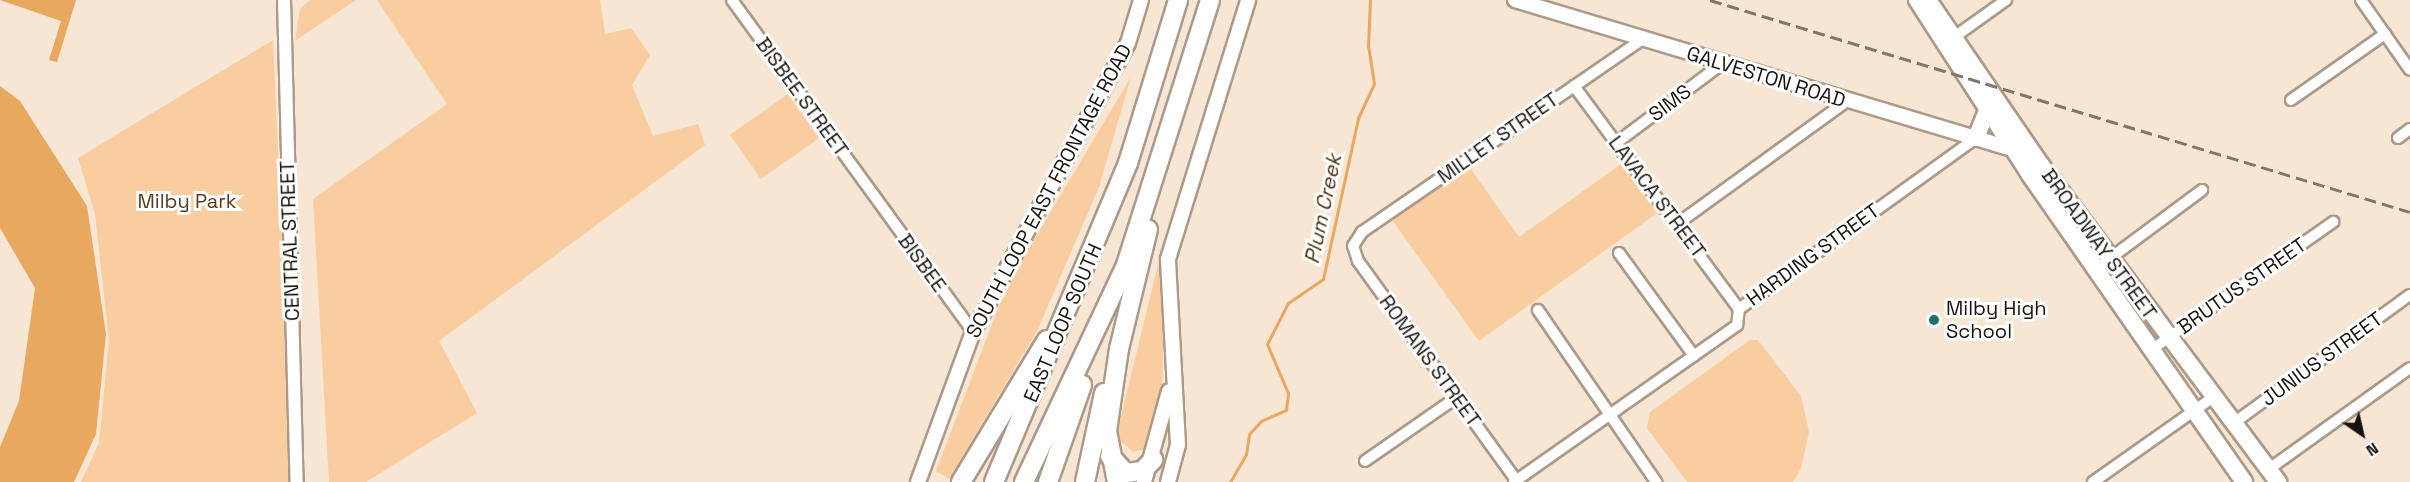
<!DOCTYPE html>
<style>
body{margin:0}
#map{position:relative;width:2410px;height:482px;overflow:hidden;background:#f7e6d3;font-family:"Space Grotesk",sans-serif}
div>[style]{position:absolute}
.green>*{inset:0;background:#f9cda0;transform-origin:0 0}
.water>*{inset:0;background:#e8a860}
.stream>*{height:3px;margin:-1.5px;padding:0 1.5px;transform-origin:1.5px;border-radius:1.5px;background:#e8a860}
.roads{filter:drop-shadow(2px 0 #ab9a8a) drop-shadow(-2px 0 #ab9a8a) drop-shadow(0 2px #ab9a8a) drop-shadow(0 -2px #ab9a8a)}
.minor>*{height:10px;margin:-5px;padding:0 5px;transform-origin:5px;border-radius:5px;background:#fff}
.tertiary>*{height:12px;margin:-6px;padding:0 6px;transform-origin:6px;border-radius:6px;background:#fff}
.secondary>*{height:14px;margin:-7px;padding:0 7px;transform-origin:7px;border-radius:7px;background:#fff}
.primary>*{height:16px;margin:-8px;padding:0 8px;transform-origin:8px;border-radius:8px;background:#fff}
.motorway>*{height:18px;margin:-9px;padding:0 9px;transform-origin:9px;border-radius:9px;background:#fff}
.rail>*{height:3px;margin-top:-1.5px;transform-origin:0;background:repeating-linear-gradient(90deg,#81766a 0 12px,transparent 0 18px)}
.dots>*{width:16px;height:16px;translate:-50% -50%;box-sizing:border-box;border:3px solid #fff;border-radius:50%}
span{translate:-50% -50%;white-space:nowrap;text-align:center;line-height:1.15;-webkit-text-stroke:6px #fff;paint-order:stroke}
.street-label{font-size:20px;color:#18120c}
.park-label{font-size:20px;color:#573c1d}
.poi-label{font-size:20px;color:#18120c}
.left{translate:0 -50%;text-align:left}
.water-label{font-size:21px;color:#4d3314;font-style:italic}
.north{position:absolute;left:2332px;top:404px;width:60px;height:60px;-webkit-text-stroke:4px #fff;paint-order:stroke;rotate:146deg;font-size:16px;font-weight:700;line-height:24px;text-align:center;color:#18120c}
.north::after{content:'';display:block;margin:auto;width:21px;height:27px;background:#18120c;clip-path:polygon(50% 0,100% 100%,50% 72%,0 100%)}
</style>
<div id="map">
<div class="green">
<i style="clip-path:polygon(310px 0,356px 0,295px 41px,300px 9px)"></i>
<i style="clip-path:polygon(377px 0,600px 0,605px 34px,631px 28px,650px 55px,632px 85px,653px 136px,698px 124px,705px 145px,439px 341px,477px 413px,366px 482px,329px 482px,313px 199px,447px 104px)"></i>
<i style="clip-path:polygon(273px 40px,293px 482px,81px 482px,99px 443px,109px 340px,95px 214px,78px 158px)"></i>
<i style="clip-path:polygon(1131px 77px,1099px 187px,1038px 329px,949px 479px,936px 471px,1007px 285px)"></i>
<i style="left:788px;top:94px;width:54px;height:71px;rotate:55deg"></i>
<i style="clip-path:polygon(1624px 162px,1660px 211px,1479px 341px,1392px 220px,1468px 165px,1519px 237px)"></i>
<i style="clip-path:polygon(1165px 236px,1162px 406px,1150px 448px,1133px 452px,1116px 437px)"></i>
<i style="clip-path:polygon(1750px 340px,1758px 340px,1801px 396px,1809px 432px,1801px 468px,1793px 482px,1687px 482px,1647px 428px,1650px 412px)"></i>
</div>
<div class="water">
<i style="clip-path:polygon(0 0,76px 0,57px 62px,49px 60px,61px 21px)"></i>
<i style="clip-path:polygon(0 86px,20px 101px,87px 206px,106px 334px,96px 434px,74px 482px,0 482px,0 447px,19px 401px,35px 288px,0 228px)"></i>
</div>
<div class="stream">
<i style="left:1230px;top:482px;width:32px;rotate:-60deg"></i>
<i style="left:1246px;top:454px;width:20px;rotate:-81deg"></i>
<i style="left:1249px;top:434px;width:18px;rotate:-47deg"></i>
<i style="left:1261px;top:421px;width:27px;rotate:-24deg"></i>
<i style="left:1286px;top:410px;width:17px;rotate:-83deg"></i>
<i style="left:1288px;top:393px;width:53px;rotate:-113.2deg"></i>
<i style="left:1267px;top:344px;width:46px;rotate:-62.9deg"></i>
<i style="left:1288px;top:303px;width:42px;rotate:-34.4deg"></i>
<i style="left:1323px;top:279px;width:165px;rotate:-77.7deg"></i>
<i style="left:1358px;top:118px;width:38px;rotate:-65deg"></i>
<i style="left:1374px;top:83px;width:36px;rotate:-99deg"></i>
<i style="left:1368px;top:47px;width:47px;rotate:-87.6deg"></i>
</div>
<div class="roads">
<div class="minor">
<i style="left:732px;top:0;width:410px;rotate:54deg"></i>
<i style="left:2361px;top:0;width:85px;rotate:55deg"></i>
<i style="left:1950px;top:40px;width:69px;rotate:-35.5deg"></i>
<i style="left:1574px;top:86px;width:277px;rotate:53.5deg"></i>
<i style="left:2291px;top:100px;width:115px;rotate:-35.1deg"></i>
<i style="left:2398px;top:138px;width:15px;rotate:-37deg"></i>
<i style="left:1616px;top:143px;width:134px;rotate:-36.8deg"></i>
<i style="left:1677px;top:224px;width:210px;rotate:-35.9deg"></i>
<i style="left:1619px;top:253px;width:127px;rotate:53.9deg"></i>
<i style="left:2097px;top:268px;width:131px;rotate:-36.6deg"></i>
<i style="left:1538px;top:310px;width:209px;rotate:55.5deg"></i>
<i style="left:2151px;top:350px;width:223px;rotate:-35.1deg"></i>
<i style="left:2235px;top:422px;width:216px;rotate:-36deg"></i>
<i style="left:1365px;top:461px;width:112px;rotate:-34.8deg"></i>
<i style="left:2269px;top:469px;width:173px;rotate:-35.6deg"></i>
<i style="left:1516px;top:480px;width:270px;rotate:-125.8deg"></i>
<i style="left:1358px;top:261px;width:16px;rotate:-108deg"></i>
<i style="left:1353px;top:246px;width:17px;rotate:-57deg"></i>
<i style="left:1362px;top:232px;width:339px;rotate:-34.5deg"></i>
<i style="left:1514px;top:482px;width:273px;rotate:-35.1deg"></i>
<i style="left:1737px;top:325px;width:16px;rotate:-83deg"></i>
<i style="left:1739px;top:309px;width:292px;rotate:-35.8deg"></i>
<i style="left:2093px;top:482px;width:149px;rotate:-35.2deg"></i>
</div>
<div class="tertiary">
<i style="left:284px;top:0;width:482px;rotate:88.5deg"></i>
</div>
<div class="secondary">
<i style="left:1515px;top:0;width:519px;rotate:16.69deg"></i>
<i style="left:918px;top:482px;width:160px;rotate:-69.9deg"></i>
<i style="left:973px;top:332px;width:328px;rotate:-61.8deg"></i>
<i style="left:1128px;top:43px;width:45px;rotate:-73.2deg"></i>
<i style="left:1144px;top:482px;width:94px;rotate:-74.6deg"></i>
<i style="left:1168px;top:482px;width:38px;rotate:-75deg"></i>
<i style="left:1178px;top:445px;width:186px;rotate:-93.1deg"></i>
<i style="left:1168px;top:259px;width:271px;rotate:-72.8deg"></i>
</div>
<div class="primary">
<i style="left:1917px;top:0;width:208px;rotate:57.1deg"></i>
<i style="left:2030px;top:175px;width:374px;rotate:55.1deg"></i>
<i style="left:1928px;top:0;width:200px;rotate:55.6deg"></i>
<i style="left:2041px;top:165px;width:396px;rotate:53.2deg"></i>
<i style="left:1976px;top:138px;width:29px;rotate:-68deg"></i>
</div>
<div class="motorway">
<i style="left:1110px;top:456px;width:23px;rotate:47deg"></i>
<i style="left:1126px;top:473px;width:16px;rotate:-7deg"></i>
<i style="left:1142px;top:471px;width:16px;rotate:-45deg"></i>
<i style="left:961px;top:482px;width:166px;rotate:-58.8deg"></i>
<i style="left:994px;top:482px;width:346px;rotate:-67.2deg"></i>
<i style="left:1128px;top:163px;width:170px;rotate:-72.9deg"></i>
<i style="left:1024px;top:482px;width:240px;rotate:-64.8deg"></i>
<i style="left:1126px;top:265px;width:278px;rotate:-72.4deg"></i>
<i style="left:1048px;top:482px;width:103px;rotate:-70.7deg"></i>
<i style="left:1085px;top:482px;width:91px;rotate:-77.9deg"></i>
<i style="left:1117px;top:482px;width:52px;rotate:-101.1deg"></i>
<i style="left:1107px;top:431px;width:83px;rotate:-81.7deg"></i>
<i style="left:1119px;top:349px;width:123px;rotate:-76.4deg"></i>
</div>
</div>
<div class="rail">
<i style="left:1710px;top:0;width:731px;rotate:16.85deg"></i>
</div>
<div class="dots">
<i style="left:1934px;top:320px;background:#246e69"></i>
</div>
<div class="street-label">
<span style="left:1766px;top:77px;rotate:17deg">GALVESTON ROAD</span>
<span style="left:802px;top:97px;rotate:54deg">BISBEE STREET</span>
<span style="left:1670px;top:103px;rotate:-37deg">SIMS</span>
<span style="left:1498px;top:138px;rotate:-35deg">MILLET STREET</span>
<span style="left:1049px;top:191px;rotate:-62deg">SOUTH LOOP EAST FRONTAGE ROAD</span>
<span style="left:1657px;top:197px;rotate:53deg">LAVACA STREET</span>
<span style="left:290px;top:241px;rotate:-92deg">CENTRAL STREET</span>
<span style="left:2099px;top:244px;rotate:54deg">BROADWAY STREET</span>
<span style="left:1813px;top:255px;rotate:-36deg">HARDING STREET</span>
<span style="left:922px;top:263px;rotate:54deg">BISBEE</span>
<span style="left:2242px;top:286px;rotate:-35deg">BRUTUS STREET</span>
<span style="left:1063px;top:323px;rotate:-67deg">EAST LOOP SOUTH</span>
<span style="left:2322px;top:359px;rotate:-36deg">JUNIUS STREET</span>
<span style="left:1430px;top:361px;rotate:54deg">ROMANS STREET</span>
</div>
<div class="park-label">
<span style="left:187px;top:201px">Milby Park</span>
</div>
<div class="poi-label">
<span class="left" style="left:1946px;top:320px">Milby High<br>School</span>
</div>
<div class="water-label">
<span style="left:1323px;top:209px;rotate:-78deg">Plum Creek</span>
</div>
<div class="north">N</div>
</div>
